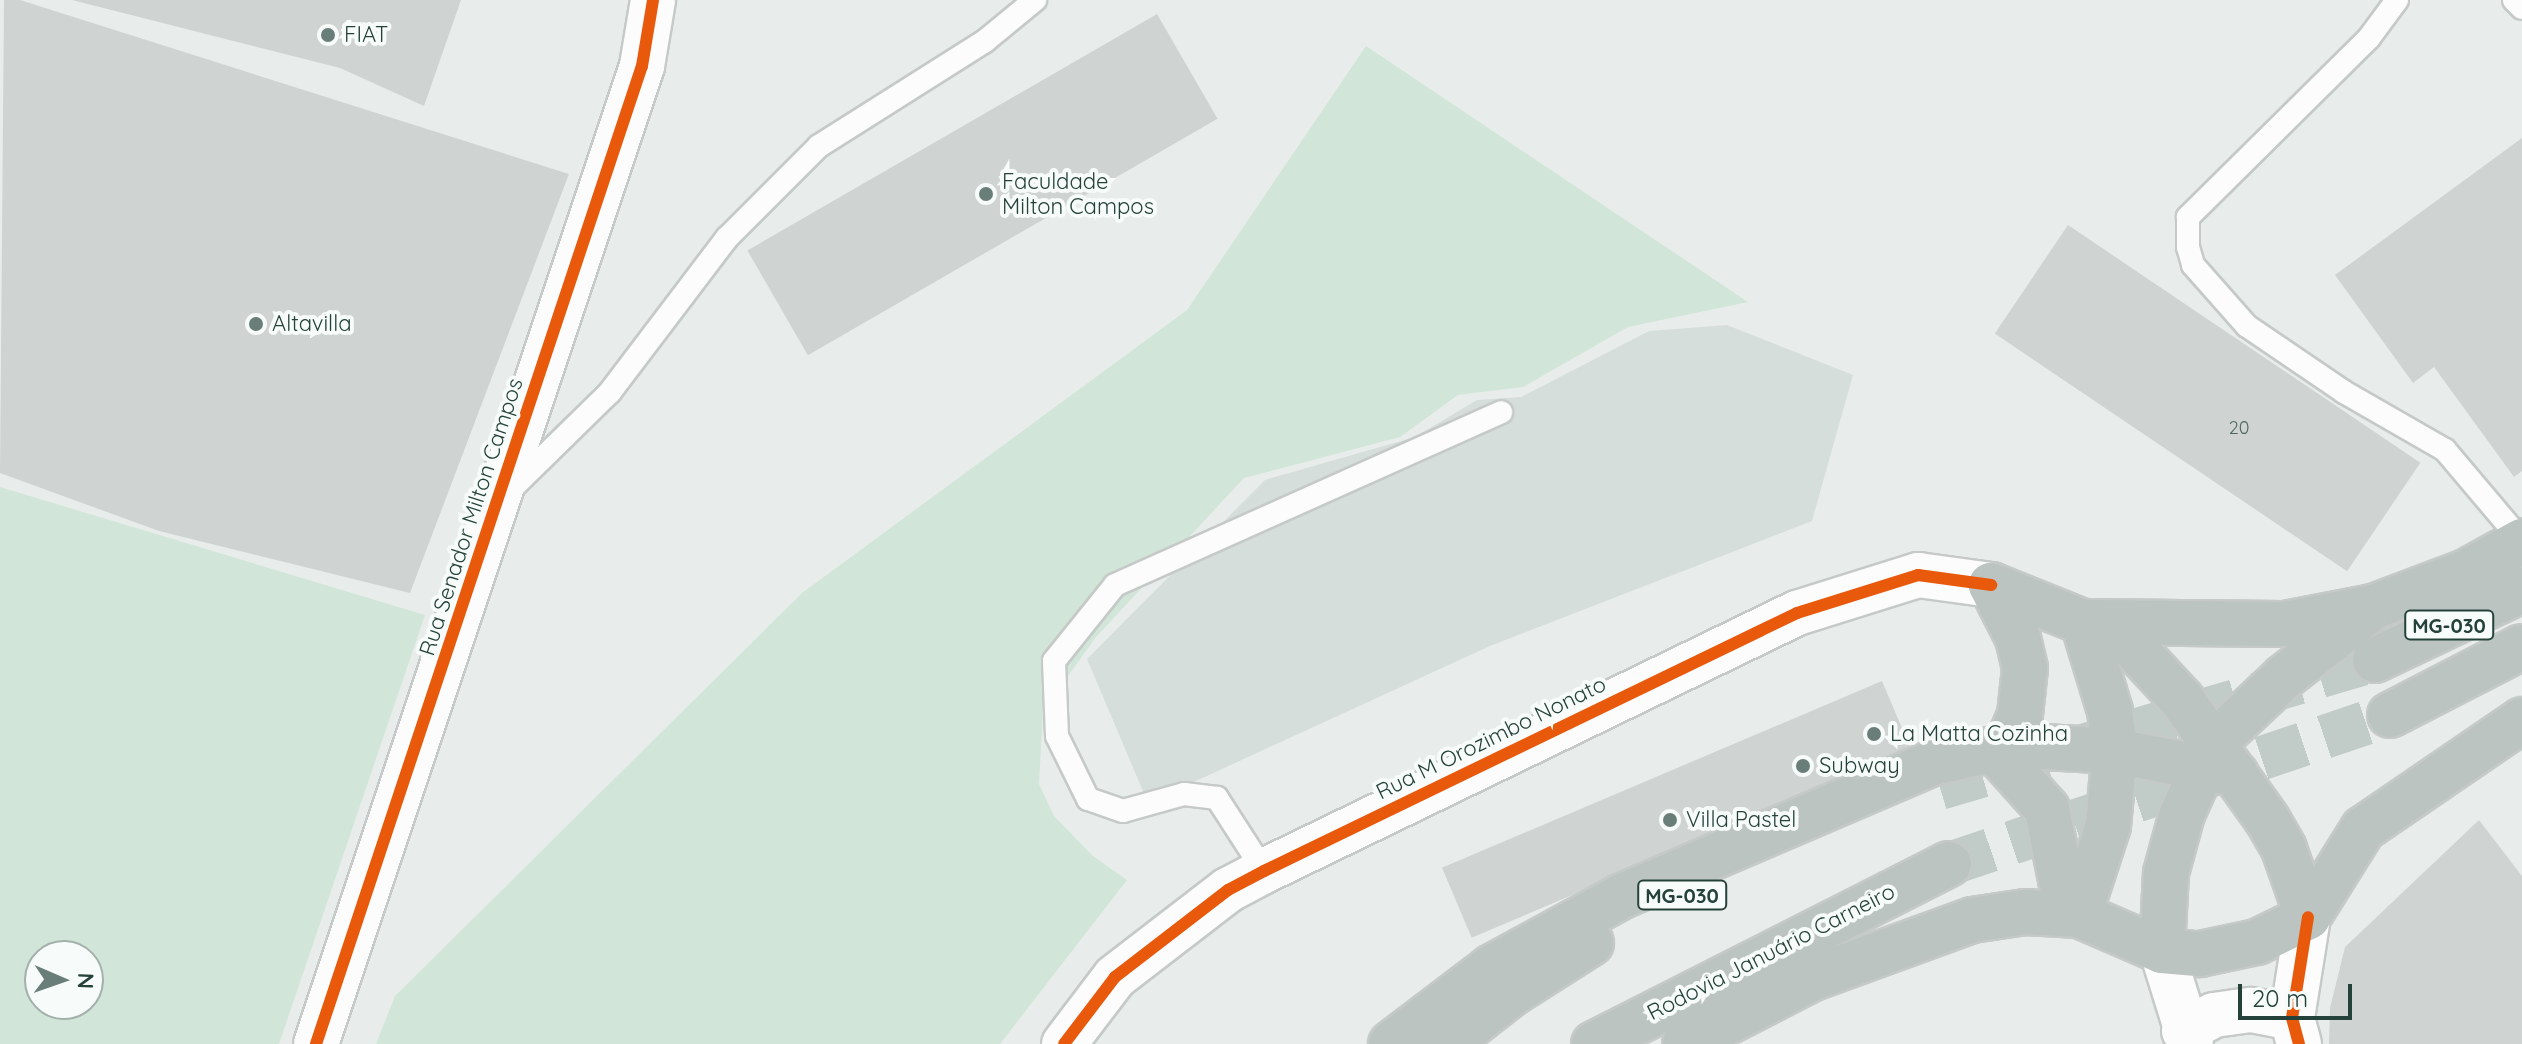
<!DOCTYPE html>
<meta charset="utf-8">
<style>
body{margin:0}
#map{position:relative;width:2522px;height:1044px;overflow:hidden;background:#e8edeb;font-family:Quicksand,sans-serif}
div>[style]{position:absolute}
.built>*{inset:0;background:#d6dedb}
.green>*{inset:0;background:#d1e6d8}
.building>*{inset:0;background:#cfd4d2;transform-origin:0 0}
.highway-tunnel>*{height:44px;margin-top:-22px;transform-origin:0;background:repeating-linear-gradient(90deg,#c1cbc8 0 44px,transparent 0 66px)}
.roads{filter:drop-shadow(2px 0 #c5cac8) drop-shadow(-2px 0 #c5cac8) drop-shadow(0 2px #c5cac8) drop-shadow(0 -2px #c5cac8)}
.lane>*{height:22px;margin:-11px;padding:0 11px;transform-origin:11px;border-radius:11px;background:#fcfcfc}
.street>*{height:44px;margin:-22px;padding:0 22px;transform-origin:22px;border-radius:22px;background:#fcfcfc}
.secondary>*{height:44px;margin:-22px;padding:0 22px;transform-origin:22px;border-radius:22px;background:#fcfcfc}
.highway>*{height:44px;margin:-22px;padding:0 22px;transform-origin:22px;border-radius:22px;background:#bcc4c2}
.cycleway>*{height:12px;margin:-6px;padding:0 6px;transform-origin:6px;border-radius:6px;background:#e8590c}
.dots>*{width:22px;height:22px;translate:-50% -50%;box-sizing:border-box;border:4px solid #f7fbf9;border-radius:50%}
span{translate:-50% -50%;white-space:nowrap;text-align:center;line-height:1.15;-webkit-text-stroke:8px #f7fbf9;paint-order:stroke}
.number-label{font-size:18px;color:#506761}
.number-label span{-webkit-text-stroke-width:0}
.shield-label span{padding:2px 6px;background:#f7fbf9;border:2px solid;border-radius:6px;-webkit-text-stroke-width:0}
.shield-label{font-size:20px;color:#24423a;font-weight:700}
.poi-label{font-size:22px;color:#24423a}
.left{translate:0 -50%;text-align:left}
.street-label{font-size:22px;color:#24423a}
.north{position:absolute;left:24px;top:940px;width:80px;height:80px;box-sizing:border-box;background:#f7fbf9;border:2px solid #a3b1ad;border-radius:50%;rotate:92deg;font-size:22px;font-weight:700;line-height:32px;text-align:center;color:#24423a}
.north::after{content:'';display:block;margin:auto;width:28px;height:36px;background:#697e78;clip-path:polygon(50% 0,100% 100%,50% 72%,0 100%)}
.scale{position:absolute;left:2238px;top:984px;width:114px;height:36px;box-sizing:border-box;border:4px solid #24423a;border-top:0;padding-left:10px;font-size:24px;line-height:28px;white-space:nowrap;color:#24423a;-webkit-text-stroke:6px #f7fbf9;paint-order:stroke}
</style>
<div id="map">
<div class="built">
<i style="clip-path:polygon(1727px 325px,1853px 375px,1812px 521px,1490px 646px,1148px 803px,1087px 659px,1265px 480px,1415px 437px,1477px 400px,1521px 397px,1649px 331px)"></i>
</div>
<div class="green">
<i style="clip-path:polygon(1366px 46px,1748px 302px,1628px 327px,1523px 387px,1458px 395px,1400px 437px,1244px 478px,1096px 637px,1043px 711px,1039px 784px,1054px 816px,1093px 856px,1127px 880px,1000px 1044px,376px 1044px,395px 996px,802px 593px,1187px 310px)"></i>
<i style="clip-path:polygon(evenodd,0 487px,425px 615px,279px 1044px,0 1044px,0 487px,88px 956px,88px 1004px,40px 1004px,40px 956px,88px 956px)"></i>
</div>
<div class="building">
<i style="clip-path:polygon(4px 0,20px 0,569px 174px,410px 593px,159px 531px,0 473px)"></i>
<i style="clip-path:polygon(72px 0,461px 0,424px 106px,340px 68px)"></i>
<i style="left:1157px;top:14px;width:121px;height:473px;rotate:60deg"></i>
<i style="clip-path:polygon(2522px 138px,2522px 471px,2514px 477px,2434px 367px,2413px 383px,2335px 275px)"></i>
<i style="left:2068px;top:225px;width:425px;height:131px;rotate:34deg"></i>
<i style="left:1882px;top:681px;width:76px;height:478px;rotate:67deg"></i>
<i style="clip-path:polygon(2479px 820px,2522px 876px,2522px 1044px,2329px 1044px,2330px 1008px,2345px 947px)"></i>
</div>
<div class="highway-tunnel">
<i style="left:1940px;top:788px;width:453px;rotate:-16.4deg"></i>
<i style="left:1949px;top:864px;width:465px;rotate:-18.7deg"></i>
</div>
<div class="roads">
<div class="lane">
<i style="left:2397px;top:0;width:47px;rotate:126.4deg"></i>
<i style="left:2369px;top:38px;width:255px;rotate:135.3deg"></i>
<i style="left:2188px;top:217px;width:30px;rotate:90deg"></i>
<i style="left:2188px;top:247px;width:19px;rotate:74deg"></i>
<i style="left:2193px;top:265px;width:81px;rotate:48.5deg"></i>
<i style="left:2247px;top:326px;width:117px;rotate:34.2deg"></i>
<i style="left:2344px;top:392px;width:116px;rotate:29.9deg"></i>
<i style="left:2445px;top:450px;width:119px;rotate:49.8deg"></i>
<i style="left:2514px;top:0;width:11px;rotate:45deg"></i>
<i style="left:508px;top:492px;width:143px;rotate:-44.4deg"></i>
<i style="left:610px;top:392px;width:193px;rotate:-52.8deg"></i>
<i style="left:727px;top:238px;width:130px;rotate:-45deg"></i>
<i style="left:819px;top:146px;width:196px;rotate:-32.3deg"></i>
<i style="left:985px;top:41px;width:65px;rotate:-39.4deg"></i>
<i style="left:1264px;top:871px;width:87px;rotate:-122.8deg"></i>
<i style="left:1217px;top:798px;width:33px;rotate:-173deg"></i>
<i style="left:1184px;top:794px;width:63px;rotate:164.4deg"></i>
<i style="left:1123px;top:811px;width:37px;rotate:-161deg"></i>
<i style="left:1088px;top:799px;width:70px;rotate:-116.2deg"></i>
<i style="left:1057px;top:736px;width:75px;rotate:-92.3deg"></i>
<i style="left:1054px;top:661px;width:97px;rotate:-51.2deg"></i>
<i style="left:1115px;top:585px;width:423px;rotate:-24.1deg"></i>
</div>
<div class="street">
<i style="left:316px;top:1044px;width:1031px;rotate:-71.57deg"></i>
<i style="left:642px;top:66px;width:67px;rotate:-80.5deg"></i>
<i style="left:1064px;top:1044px;width:84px;rotate:-52.7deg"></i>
<i style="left:1115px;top:977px;width:143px;rotate:-37.6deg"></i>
<i style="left:1228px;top:890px;width:41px;rotate:-27.8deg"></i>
<i style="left:1264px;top:871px;width:592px;rotate:-25.83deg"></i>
<i style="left:1797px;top:613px;width:127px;rotate:-17.4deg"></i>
<i style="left:1918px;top:575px;width:74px;rotate:7.8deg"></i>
</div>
<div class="secondary">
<i style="left:2162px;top:951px;width:97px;rotate:72.7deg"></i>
<i style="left:2184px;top:1031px;width:34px;rotate:-28deg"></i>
<i style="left:2214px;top:1015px;width:37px;rotate:-8deg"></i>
<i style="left:2251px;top:1010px;width:42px;rotate:11deg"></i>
<i style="left:2299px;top:1044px;width:27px;rotate:-105deg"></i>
<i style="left:2292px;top:1018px;width:102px;rotate:-81deg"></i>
</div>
<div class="highway">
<i style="left:1991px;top:585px;width:99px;rotate:21.9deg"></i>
<i style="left:2083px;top:622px;width:201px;rotate:0.6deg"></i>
<i style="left:2284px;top:624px;width:91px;rotate:-10.8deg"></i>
<i style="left:2373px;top:607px;width:99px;rotate:-20.6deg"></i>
<i style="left:2466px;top:572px;width:64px;rotate:-29deg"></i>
<i style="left:1991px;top:585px;width:59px;rotate:63deg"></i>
<i style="left:2018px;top:638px;width:31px;rotate:77deg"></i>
<i style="left:2025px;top:668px;width:47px;rotate:96.1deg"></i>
<i style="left:2020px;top:715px;width:34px;rotate:113deg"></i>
<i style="left:2111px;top:623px;width:105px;rotate:47.3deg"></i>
<i style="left:2182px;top:700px;width:146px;rotate:54.5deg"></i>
<i style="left:2267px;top:819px;width:34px;rotate:60deg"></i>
<i style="left:2284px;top:849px;width:72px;rotate:70.6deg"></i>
<i style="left:2375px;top:660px;width:163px;rotate:-25.5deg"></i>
<i style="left:2390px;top:715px;width:148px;rotate:-27.3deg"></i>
<i style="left:1993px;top:749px;width:81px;rotate:48deg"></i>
<i style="left:2047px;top:809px;width:83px;rotate:78.8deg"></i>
<i style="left:2063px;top:890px;width:30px;rotate:57deg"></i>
<i style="left:2079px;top:915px;width:94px;rotate:-72deg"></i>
<i style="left:2108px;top:826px;width:75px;rotate:-84.7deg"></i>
<i style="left:2115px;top:751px;width:40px;rotate:-97.1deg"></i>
<i style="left:2110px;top:711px;width:93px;rotate:-106.9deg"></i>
<i style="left:2162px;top:951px;width:78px;rotate:-87.1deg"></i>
<i style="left:2166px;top:873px;width:61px;rotate:-74.8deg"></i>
<i style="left:2182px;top:814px;width:78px;rotate:-65.7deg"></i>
<i style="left:2214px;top:743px;width:96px;rotate:-43.3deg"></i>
<i style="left:2284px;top:677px;width:104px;rotate:-38deg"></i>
<i style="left:1391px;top:1044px;width:127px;rotate:-37.3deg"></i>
<i style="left:1492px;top:967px;width:148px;rotate:-28.6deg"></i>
<i style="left:1622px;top:896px;width:338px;rotate:-23.2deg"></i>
<i style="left:1933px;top:763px;width:76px;rotate:-12.9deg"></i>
<i style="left:2007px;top:746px;width:19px"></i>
<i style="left:2026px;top:746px;width:89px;rotate:3.2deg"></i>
<i style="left:2115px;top:751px;width:123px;rotate:10.8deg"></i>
<i style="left:1447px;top:1044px;width:81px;rotate:-38deg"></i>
<i style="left:1511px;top:994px;width:95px;rotate:-32.5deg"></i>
<i style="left:1594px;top:1044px;width:398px;rotate:-26.9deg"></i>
<i style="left:1685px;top:1044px;width:144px;rotate:-27.3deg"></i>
<i style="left:1813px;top:978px;width:169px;rotate:-20deg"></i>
<i style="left:1972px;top:920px;width:54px;rotate:-8.6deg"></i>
<i style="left:2025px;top:912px;width:54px;rotate:3.2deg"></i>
<i style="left:2079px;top:915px;width:90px;rotate:23.4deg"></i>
<i style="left:2162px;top:951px;width:38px;rotate:5deg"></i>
<i style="left:2200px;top:954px;width:58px;rotate:-11.9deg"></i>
<i style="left:2257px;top:942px;width:57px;rotate:-26.1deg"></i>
<i style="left:2308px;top:917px;width:104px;rotate:-58deg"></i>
<i style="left:2363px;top:829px;width:193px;rotate:-34.4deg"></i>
</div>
</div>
<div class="cycleway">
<i style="left:316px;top:1044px;width:1031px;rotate:-71.57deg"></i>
<i style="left:642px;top:66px;width:67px;rotate:-80.5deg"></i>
<i style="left:1064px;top:1044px;width:84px;rotate:-52.7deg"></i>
<i style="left:1115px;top:977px;width:143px;rotate:-37.6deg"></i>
<i style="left:1228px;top:890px;width:41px;rotate:-27.8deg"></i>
<i style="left:1264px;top:871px;width:592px;rotate:-25.83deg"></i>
<i style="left:1797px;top:613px;width:127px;rotate:-17.4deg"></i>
<i style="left:1918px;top:575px;width:74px;rotate:7.8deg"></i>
<i style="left:2299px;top:1044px;width:27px;rotate:-105deg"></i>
<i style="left:2292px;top:1018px;width:102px;rotate:-81deg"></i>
</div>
<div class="dots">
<i style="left:328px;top:35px;background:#697e78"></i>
<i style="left:986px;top:194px;background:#697e78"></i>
<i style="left:256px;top:324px;background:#697e78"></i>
<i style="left:1874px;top:734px;background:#697e78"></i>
<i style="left:1803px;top:766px;background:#697e78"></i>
<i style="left:1670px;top:820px;background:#697e78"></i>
</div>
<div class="number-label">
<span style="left:2239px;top:428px">20</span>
</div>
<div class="shield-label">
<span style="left:2449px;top:625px">MG-030</span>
<span style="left:1682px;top:895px">MG-030</span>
</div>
<div class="poi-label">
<span class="left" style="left:344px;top:35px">FIAT</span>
<span class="left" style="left:1002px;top:194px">Faculdade<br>Milton Campos</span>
<span class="left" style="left:272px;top:324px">Altavilla</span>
<span class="left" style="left:1890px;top:734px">La Matta Cozinha</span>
<span class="left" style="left:1819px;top:766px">Subway</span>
<span class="left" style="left:1686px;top:820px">Villa Pastel</span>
</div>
<div class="street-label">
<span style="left:471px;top:517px;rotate:-72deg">Rua Senador Milton Campos</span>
<span style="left:1491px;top:738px;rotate:-26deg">Rua M Orozimbo Nonato</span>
<span style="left:1771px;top:952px;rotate:-27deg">Rodovia Januário Carneiro</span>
</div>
<div class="north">N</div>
<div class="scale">20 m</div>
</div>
